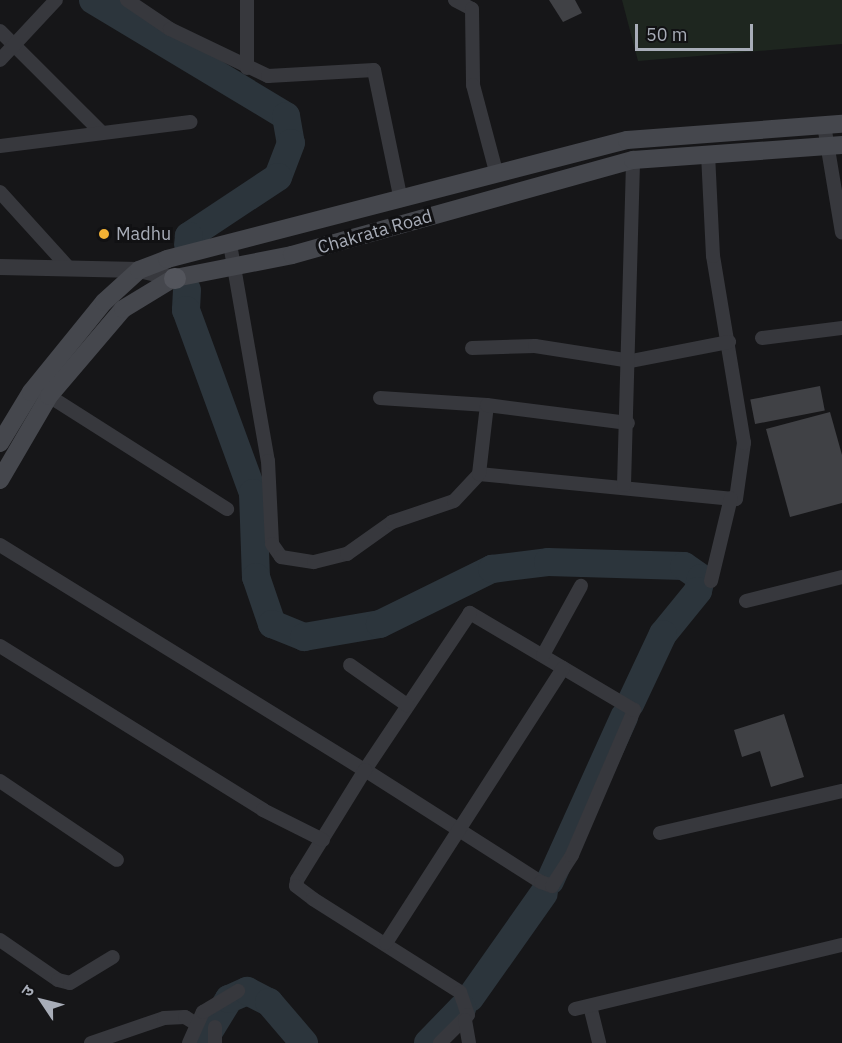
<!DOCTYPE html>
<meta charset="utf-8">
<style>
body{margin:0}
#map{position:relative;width:842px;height:1043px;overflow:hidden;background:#161618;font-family:"IBM Plex Sans","Noto Sans Devanagari",sans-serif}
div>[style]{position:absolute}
.green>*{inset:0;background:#1e261f}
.river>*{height:28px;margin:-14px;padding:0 14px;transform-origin:14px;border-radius:14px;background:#2c353c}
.building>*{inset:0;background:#404145;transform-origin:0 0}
.minor>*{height:14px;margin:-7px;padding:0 7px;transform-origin:7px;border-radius:7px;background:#37383d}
.tertiary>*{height:16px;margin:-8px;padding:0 8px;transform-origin:8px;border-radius:8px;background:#37383d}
.secondary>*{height:18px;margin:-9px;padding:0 9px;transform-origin:9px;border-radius:9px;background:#45474d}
.primary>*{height:21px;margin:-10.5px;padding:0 10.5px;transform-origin:10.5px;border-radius:10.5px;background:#53555c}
.dots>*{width:16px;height:16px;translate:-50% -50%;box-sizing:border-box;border:3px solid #111113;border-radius:50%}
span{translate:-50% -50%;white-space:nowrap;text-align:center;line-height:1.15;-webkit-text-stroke:6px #111113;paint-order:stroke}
.street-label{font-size:18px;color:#a8adb8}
.poi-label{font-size:18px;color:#a8adb8}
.left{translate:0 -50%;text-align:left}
.north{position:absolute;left:12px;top:971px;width:60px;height:60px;-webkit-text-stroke:4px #111113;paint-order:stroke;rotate:305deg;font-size:16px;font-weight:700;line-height:24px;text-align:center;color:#a8adb8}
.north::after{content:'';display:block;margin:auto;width:21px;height:27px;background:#a8adb8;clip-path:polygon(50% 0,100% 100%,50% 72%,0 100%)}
.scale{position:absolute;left:635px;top:24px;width:118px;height:27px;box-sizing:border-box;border:3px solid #a8adb8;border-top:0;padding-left:8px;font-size:18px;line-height:21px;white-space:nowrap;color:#a8adb8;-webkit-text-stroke:4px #111113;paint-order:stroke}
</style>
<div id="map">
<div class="green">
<i style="clip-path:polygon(622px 0,842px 0,842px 44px,638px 61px)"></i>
</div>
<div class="river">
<i style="left:93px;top:0;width:225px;rotate:31deg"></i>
<i style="left:286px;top:116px;width:27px;rotate:80deg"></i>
<i style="left:291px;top:143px;width:36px;rotate:111deg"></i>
<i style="left:278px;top:177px;width:107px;rotate:146.5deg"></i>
<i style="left:189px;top:236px;width:9px;rotate:96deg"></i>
<i style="left:187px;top:290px;width:20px;rotate:93deg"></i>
<i style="left:186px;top:310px;width:195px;rotate:69.9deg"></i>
<i style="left:253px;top:493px;width:84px;rotate:88deg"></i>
<i style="left:256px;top:577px;width:50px;rotate:71.2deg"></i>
<i style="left:272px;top:624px;width:35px;rotate:22deg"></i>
<i style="left:304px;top:637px;width:77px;rotate:-9.7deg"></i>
<i style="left:380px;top:624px;width:125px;rotate:-26.2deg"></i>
<i style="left:492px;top:569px;width:56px;rotate:-7.1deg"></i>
<i style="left:548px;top:562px;width:136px;rotate:1.7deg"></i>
<i style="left:684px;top:566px;width:21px;rotate:35deg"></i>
<i style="left:701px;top:578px;width:13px;rotate:103deg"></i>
<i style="left:698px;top:591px;width:55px;rotate:129.1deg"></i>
<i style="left:663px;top:634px;width:77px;rotate:115.2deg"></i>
<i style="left:550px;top:881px;width:180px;rotate:-65.7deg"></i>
<i style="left:470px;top:998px;width:128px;rotate:-54.8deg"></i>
<i style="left:202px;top:1043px;width:52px;rotate:-58.5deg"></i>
<i style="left:229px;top:999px;width:20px;rotate:-24deg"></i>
<i style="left:247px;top:991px;width:25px;rotate:27deg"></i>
<i style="left:269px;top:1002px;width:54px;rotate:49.5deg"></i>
<i style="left:428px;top:1043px;width:49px;rotate:-45.8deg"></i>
</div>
<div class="building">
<i style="clip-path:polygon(549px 0,575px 0,582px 13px,563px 22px)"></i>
<i style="left:820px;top:386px;width:25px;height:71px;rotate:79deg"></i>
<i style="clip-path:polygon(830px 412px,842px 455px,842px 503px,790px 517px,766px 429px)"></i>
<i style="clip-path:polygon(784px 714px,804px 777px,771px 787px,760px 751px,742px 757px,734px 730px)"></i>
</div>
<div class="minor">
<i style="left:127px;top:0;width:52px;rotate:34deg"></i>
<i style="left:170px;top:29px;width:109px;rotate:25.6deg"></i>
<i style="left:268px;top:76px;width:106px;rotate:-3.2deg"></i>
<i style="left:374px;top:70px;width:133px;rotate:78.3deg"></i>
<i style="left:247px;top:0;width:68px;rotate:90deg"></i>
<i style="left:455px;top:0;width:19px;rotate:28deg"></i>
<i style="left:472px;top:9px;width:76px;rotate:89.2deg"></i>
<i style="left:473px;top:85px;width:93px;rotate:75.1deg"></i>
<i style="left:0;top:31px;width:144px;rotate:45deg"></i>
<i style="left:0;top:60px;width:82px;rotate:-47deg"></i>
<i style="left:824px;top:125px;width:109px;rotate:80.5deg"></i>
<i style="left:0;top:146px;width:192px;rotate:-7.2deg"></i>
<i style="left:0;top:192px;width:100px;rotate:47.8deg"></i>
<i style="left:230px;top:244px;width:220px;rotate:80.1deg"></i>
<i style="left:268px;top:461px;width:83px;rotate:87.2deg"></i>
<i style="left:272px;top:544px;width:16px;rotate:55deg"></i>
<i style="left:281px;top:557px;width:33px;rotate:9deg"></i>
<i style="left:314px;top:562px;width:34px;rotate:-14deg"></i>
<i style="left:347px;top:554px;width:55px;rotate:-35.4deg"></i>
<i style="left:392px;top:522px;width:65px;rotate:-18.7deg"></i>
<i style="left:454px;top:501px;width:37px;rotate:-47deg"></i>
<i style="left:479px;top:474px;width:258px;rotate:5.6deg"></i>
<i style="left:736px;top:499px;width:57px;rotate:-81.9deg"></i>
<i style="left:744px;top:443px;width:190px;rotate:-99.4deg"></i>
<i style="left:713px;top:256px;width:102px;rotate:-92.8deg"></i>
<i style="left:762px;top:338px;width:81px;rotate:-7.1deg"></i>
<i style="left:472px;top:348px;width:63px;rotate:-1.8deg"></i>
<i style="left:535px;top:346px;width:97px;rotate:8.9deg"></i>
<i style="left:631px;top:361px;width:100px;rotate:-11deg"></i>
<i style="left:49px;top:396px;width:211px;rotate:32.4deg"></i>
<i style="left:380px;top:398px;width:107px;rotate:3.7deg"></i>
<i style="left:479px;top:474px;width:69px;rotate:-83.4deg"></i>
<i style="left:487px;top:405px;width:142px;rotate:7.3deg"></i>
<i style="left:624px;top:485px;width:325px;rotate:-88.4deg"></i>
<i style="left:0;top:545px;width:429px;rotate:31.7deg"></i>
<i style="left:365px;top:770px;width:209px;rotate:32.5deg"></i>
<i style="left:541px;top:882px;width:12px;rotate:20deg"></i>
<i style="left:552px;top:886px;width:37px;rotate:-57deg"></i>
<i style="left:572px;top:855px;width:158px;rotate:-66.8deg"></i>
<i style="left:634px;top:710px;width:191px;rotate:-149.4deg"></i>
<i style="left:470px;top:613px;width:189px;rotate:123.8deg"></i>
<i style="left:365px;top:770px;width:129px;rotate:121.7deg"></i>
<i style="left:297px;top:880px;width:6px;rotate:99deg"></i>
<i style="left:296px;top:886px;width:21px;rotate:37deg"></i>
<i style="left:313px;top:899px;width:174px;rotate:32.3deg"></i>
<i style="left:460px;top:992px;width:24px;rotate:71deg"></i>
<i style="left:468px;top:1015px;width:40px;rotate:135deg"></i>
<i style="left:711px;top:581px;width:85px;rotate:-76.5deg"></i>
<i style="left:746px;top:601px;width:99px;rotate:-14deg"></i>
<i style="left:0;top:646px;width:310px;rotate:31.9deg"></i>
<i style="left:263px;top:810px;width:67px;rotate:26.6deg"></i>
<i style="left:543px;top:655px;width:79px;rotate:-61.2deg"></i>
<i style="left:350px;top:665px;width:70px;rotate:35.1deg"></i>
<i style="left:0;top:781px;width:141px;rotate:34deg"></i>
<i style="left:660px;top:833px;width:187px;rotate:-13deg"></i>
<i style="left:0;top:940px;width:70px;rotate:34.6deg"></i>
<i style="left:58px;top:980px;width:12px;rotate:14deg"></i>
<i style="left:70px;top:983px;width:50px;rotate:-31.2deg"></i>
<i style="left:386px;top:943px;width:327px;rotate:-57.2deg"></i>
<i style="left:590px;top:1006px;width:38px;rotate:76deg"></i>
<i style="left:575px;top:1009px;width:275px;rotate:-13.5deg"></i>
<i style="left:465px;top:1020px;width:23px;rotate:80deg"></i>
<i style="left:215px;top:1027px;width:16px;rotate:90deg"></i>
<i style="left:91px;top:1043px;width:77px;rotate:-18.9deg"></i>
<i style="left:164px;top:1018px;width:21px;rotate:-3deg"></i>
<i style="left:185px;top:1017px;width:13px;rotate:32deg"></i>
<i style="left:189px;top:1043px;width:34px;rotate:-66deg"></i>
<i style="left:203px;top:1012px;width:41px;rotate:-31deg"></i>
</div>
<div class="tertiary">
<i style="left:0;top:267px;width:139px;rotate:1.2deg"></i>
<i style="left:139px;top:270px;width:36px;rotate:13deg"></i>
</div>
<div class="secondary">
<i style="left:175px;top:278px;width:119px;rotate:-11.1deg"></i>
<i style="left:292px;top:255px;width:354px;rotate:-15.6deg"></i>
<i style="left:633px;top:160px;width:210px;rotate:-4.1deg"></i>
<i style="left:0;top:443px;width:60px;rotate:-58.7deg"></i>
<i style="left:31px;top:392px;width:116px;rotate:-51deg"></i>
<i style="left:104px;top:302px;width:47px;rotate:-42.4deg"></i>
<i style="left:139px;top:270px;width:30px;rotate:-21deg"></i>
<i style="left:167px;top:259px;width:475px;rotate:-14.5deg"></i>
<i style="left:627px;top:140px;width:216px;rotate:-4.3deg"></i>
<i style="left:0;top:480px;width:97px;rotate:-59.7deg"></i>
<i style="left:49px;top:396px;width:114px;rotate:-49.6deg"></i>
<i style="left:123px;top:309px;width:60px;rotate:-31.3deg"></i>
</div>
<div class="primary">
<i style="left:174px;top:278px;width:1px"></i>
</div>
<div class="dots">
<i style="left:104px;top:234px;background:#f2b134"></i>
</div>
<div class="street-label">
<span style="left:375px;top:232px;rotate:-16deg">Chakrata Road</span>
</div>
<div class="poi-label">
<span class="left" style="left:116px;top:234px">Madhu</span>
</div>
<div class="north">उ</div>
<div class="scale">50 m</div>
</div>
